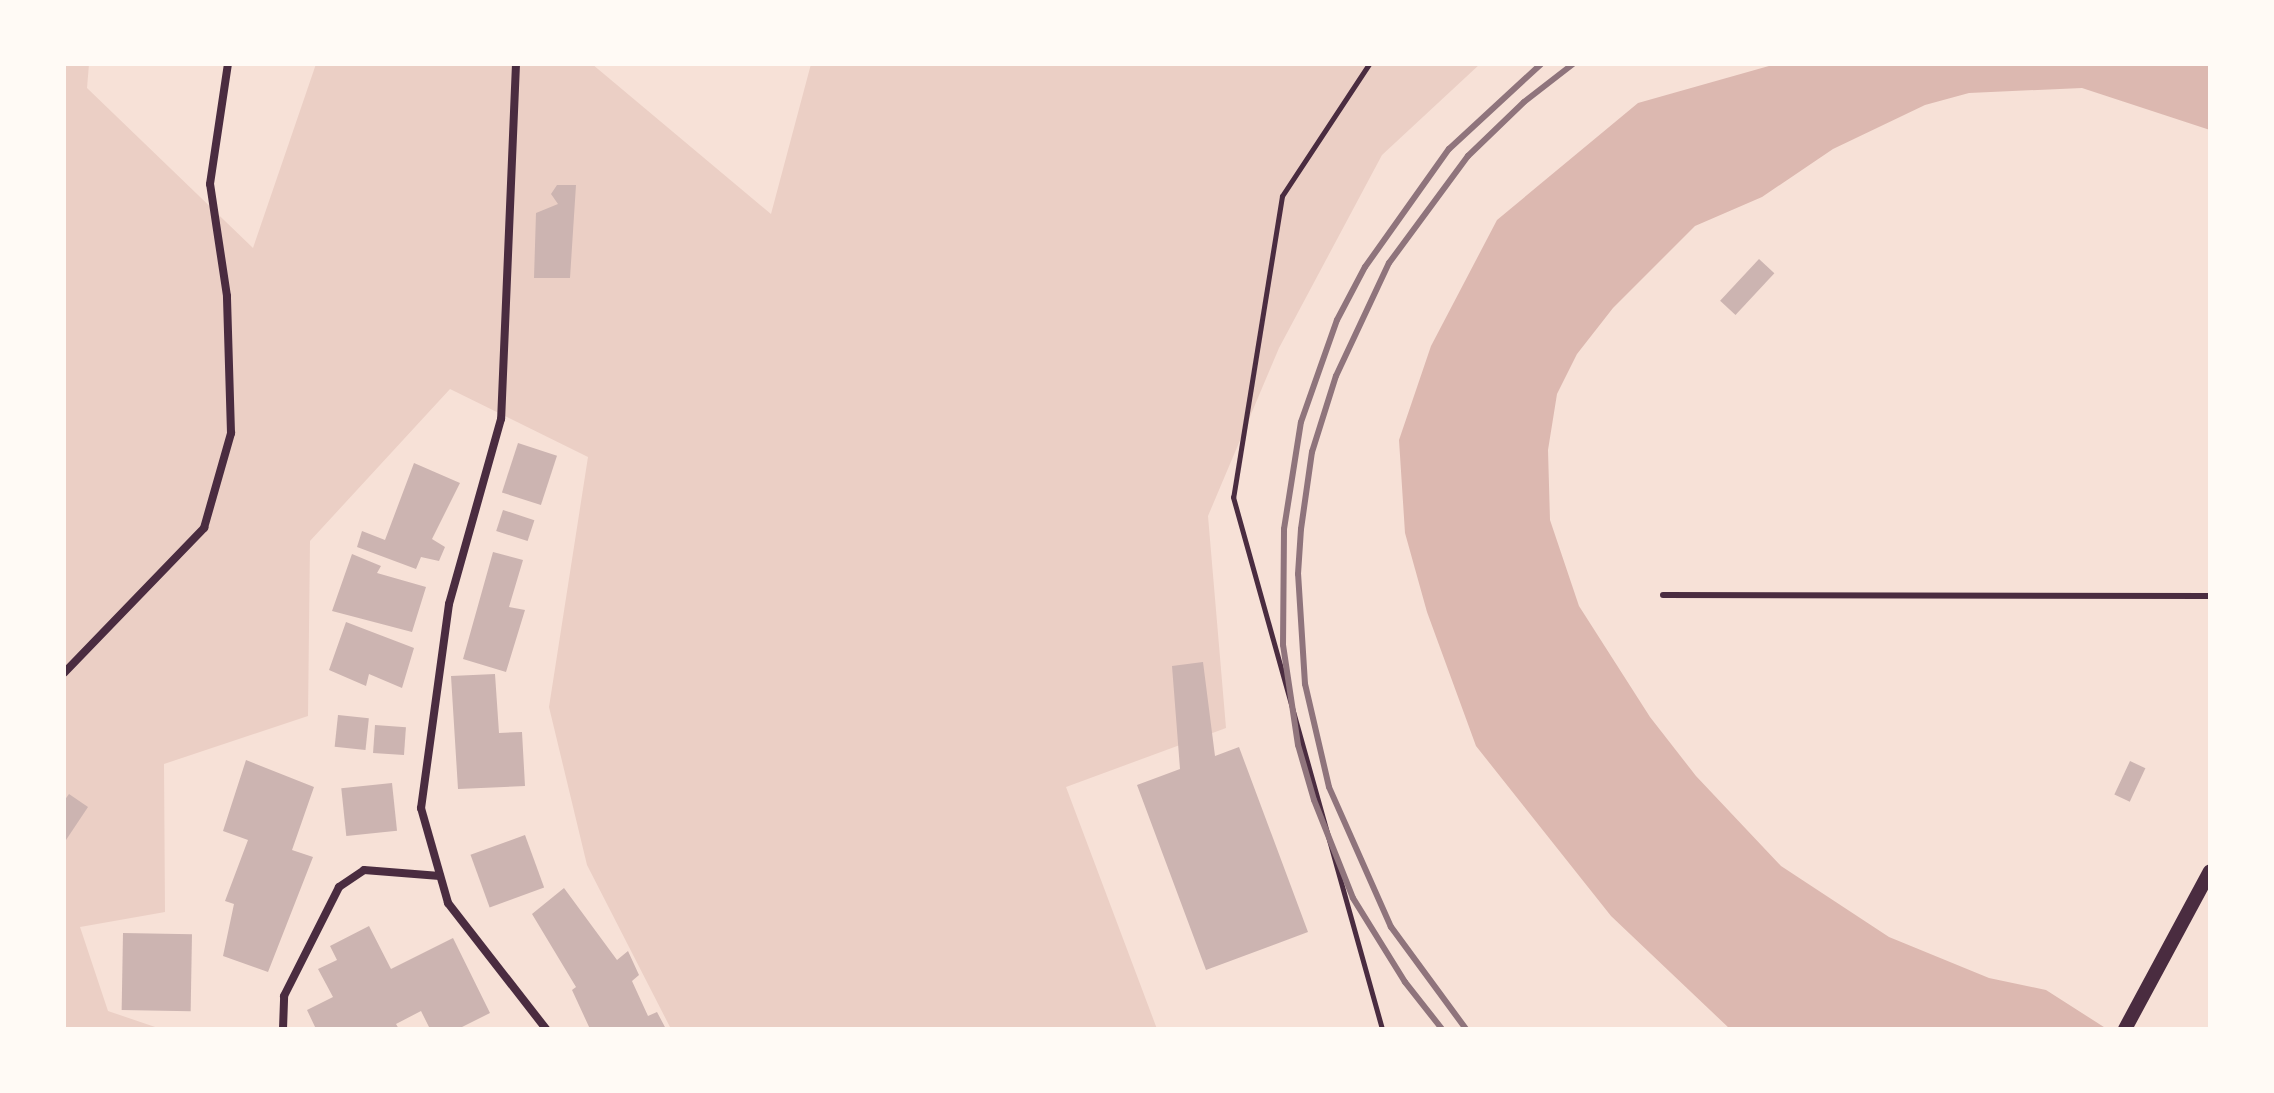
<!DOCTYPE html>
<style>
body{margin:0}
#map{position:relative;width:2274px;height:1093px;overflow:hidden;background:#f7e1d7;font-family:"Asap Condensed",sans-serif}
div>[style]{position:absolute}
.green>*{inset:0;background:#ebcfc5}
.water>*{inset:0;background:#dcb8b0}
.building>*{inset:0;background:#ccb4b1;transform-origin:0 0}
.path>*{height:5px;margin:-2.5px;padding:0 2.5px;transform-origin:2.5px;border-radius:2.5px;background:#4a2c40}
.service>*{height:6px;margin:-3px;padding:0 3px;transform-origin:3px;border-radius:3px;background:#4a2c40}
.minor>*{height:8px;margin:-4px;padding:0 4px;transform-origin:4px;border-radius:4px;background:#4a2c40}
.tertiary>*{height:14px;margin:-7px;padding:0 7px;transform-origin:7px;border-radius:7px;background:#4a2c40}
.rail>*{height:6px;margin:-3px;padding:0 3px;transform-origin:3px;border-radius:3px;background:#8f747c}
span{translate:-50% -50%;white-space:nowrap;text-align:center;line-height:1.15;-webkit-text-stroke:7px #fffaf5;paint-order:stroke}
.frame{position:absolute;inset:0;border:66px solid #fffaf5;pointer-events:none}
</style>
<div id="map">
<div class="green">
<i style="clip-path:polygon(64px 64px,89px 64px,87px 88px,253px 248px,316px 64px,592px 64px,771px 214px,811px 64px,1480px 64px,1382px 155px,1279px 348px,1208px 516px,1226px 728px,1066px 787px,1157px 1029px,671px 1029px,587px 865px,549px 707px,588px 457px,450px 389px,310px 541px,308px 716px,164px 764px,165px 912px,80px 927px,108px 1011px,161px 1029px,64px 1029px)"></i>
</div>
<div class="water">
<i style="clip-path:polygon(1776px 64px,2210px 64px,2210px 130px,2082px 88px,1969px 93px,1925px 105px,1833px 149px,1762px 197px,1695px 226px,1613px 308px,1577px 354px,1557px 394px,1548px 450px,1550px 520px,1579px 606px,1650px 717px,1696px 776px,1781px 866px,1889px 937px,1989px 978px,2046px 990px,2107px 1029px,1730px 1029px,1611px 916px,1476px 746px,1427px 612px,1405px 533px,1399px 440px,1431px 346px,1497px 220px,1638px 103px)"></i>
</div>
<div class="building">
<i style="clip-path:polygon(557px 185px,576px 185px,570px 278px,534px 278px,536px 213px,558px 204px,551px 194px)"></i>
<i style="left:1759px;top:259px;width:21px;height:57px;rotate:43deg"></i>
<i style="left:518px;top:443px;width:41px;height:52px;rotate:18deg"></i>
<i style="clip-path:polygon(414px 463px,460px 483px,432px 539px,445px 547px,439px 561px,421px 557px,416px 569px,357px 547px,362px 531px,385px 540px)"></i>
<i style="left:503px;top:510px;width:33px;height:22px;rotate:18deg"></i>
<i style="clip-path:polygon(493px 552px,523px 560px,509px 607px,525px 610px,506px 672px,463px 659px)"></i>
<i style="clip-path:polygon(352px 554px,381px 566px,377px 573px,426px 587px,412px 632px,332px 611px)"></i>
<i style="clip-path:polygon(346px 622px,414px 648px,402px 688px,369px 674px,366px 686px,329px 670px)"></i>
<i style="clip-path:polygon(1203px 662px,1215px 756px,1239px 747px,1308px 932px,1206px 970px,1137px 785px,1180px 769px,1172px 666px)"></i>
<i style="clip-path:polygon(495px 674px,499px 733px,522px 732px,525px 786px,458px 789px,451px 676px)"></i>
<i style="left:338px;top:715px;width:31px;height:32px;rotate:6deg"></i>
<i style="left:375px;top:725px;width:31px;height:28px;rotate:4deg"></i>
<i style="clip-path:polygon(246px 760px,314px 787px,292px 850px,313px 857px,268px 972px,223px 956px,234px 904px,225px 901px,248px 840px,223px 831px)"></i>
<i style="left:2130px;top:761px;width:17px;height:37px;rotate:25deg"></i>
<i style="left:392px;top:783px;width:48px;height:51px;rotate:84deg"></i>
<i style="clip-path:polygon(69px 794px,88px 807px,64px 843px,64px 801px)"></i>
<i style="left:525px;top:835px;width:56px;height:58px;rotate:70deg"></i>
<i style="clip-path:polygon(564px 888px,617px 960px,628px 951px,639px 975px,632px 981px,648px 1016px,657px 1012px,666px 1029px,590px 1029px,572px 990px,576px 987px,532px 914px)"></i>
<i style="clip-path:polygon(369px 926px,391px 969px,453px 938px,490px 1013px,458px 1029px,430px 1029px,421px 1011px,396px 1024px,399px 1029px,316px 1029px,307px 1010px,333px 997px,318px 969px,337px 960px,330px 946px)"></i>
<i style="left:123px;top:933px;width:69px;height:77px;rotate:1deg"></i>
</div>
<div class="path">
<i style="left:1369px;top:64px;width:158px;rotate:123.4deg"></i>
<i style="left:1282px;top:196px;width:305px;rotate:99.2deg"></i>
<i style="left:1233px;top:497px;width:552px;rotate:74.35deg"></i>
</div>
<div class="service">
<i style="left:1663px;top:595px;width:547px;rotate:0.1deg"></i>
</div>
<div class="minor">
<i style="left:516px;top:64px;width:355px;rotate:92.4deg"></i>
<i style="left:501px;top:419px;width:192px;rotate:105.7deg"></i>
<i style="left:449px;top:604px;width:206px;rotate:97.8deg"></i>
<i style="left:421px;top:808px;width:99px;rotate:74.1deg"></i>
<i style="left:448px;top:903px;width:160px;rotate:52.1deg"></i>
<i style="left:64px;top:673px;width:202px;rotate:-46deg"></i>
<i style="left:204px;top:528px;width:99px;rotate:-74.1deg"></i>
<i style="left:231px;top:433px;width:137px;rotate:-91.7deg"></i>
<i style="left:227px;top:296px;width:113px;rotate:-98.6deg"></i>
<i style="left:210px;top:184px;width:121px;rotate:-81.5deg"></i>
<i style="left:283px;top:1029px;width:33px;rotate:-88deg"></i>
<i style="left:284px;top:996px;width:122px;rotate:-63.2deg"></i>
<i style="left:339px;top:887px;width:30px;rotate:-34deg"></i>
<i style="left:364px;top:870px;width:76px;rotate:4.5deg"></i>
</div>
<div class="tertiary">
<i style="left:2125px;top:1029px;width:179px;rotate:-61.7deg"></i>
</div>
<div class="rail">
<i style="left:1442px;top:1029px;width:60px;rotate:-128.2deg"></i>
<i style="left:1405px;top:982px;width:99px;rotate:-121.8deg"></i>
<i style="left:1353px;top:898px;width:105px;rotate:-111.7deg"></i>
<i style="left:1314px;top:800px;width:57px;rotate:-106.2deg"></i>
<i style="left:1298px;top:745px;width:101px;rotate:-98.5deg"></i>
<i style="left:1283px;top:645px;width:116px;rotate:-89.5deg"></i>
<i style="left:1284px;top:529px;width:108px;rotate:-81deg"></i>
<i style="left:1301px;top:422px;width:108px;rotate:-70.6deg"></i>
<i style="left:1337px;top:320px;width:60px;rotate:-62.2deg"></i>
<i style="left:1365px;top:267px;width:145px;rotate:-54.6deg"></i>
<i style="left:1449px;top:149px;width:125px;rotate:-42.7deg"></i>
<i style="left:1466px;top:1029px;width:127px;rotate:-126.3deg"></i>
<i style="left:1391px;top:927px;width:153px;rotate:-113.9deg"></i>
<i style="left:1329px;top:787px;width:106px;rotate:-103.1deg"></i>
<i style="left:1305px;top:684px;width:110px;rotate:-93.6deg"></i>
<i style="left:1298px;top:574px;width:45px;rotate:-86.2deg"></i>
<i style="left:1301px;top:529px;width:78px;rotate:-81.9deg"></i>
<i style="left:1312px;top:452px;width:80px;rotate:-72.5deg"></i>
<i style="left:1336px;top:376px;width:125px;rotate:-64.9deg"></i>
<i style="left:1389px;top:263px;width:133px;rotate:-53.6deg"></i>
<i style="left:1468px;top:156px;width:78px;rotate:-44deg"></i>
<i style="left:1524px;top:102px;width:62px;rotate:-37.8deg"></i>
</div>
<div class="frame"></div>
</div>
